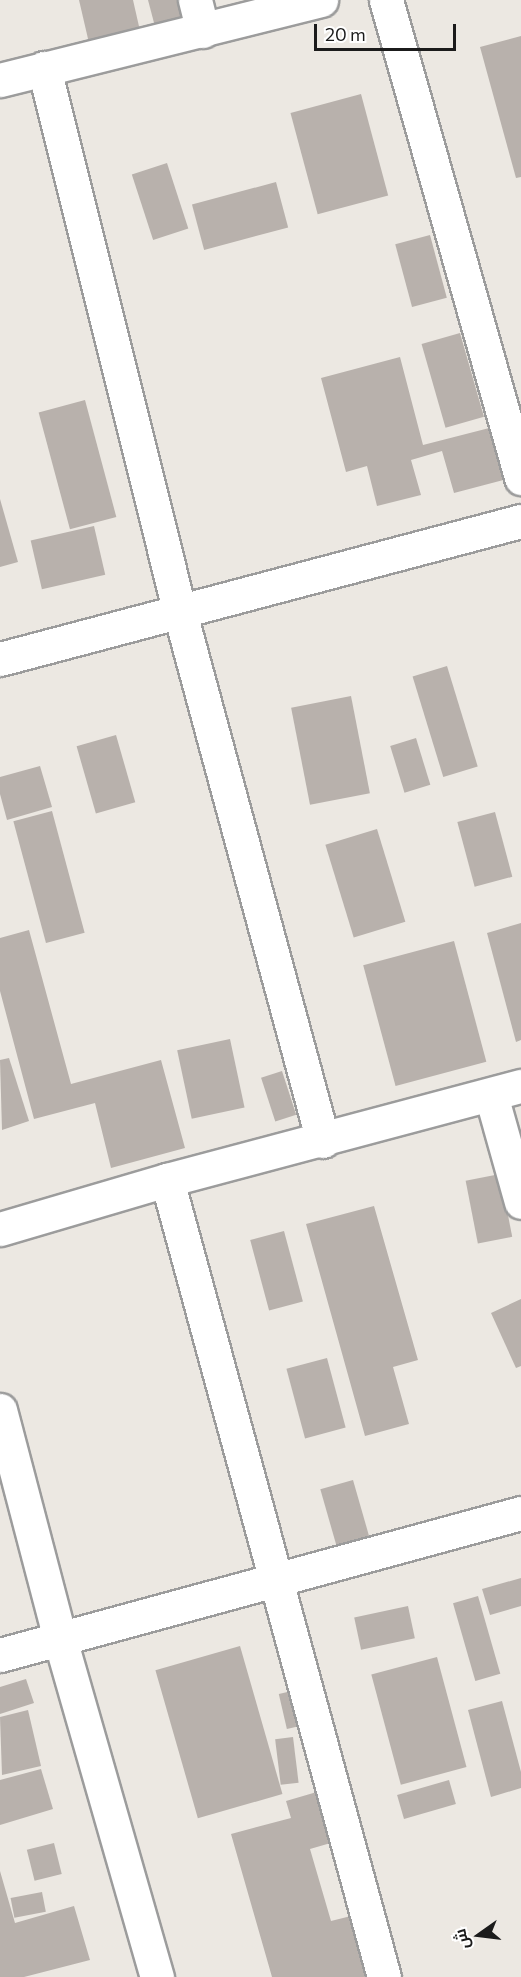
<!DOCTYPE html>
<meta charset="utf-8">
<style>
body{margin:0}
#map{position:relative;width:521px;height:1977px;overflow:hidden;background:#ece8e2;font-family:Commissioner,Cairo,sans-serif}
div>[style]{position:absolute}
.building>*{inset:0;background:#b8b1ac;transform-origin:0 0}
.roads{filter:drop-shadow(2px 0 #9c9c9c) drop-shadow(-2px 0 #9c9c9c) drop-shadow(0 2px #9c9c9c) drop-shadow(0 -2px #9c9c9c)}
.minor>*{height:33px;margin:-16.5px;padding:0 16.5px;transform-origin:16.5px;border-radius:16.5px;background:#fff}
span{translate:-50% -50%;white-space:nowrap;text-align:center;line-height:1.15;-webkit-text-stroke:5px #fff;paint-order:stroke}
.north{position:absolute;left:449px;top:1905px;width:60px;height:60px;-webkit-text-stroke:4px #fff;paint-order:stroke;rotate:256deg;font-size:16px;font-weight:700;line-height:24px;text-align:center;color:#1b1b1b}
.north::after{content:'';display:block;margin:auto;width:21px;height:27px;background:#1b1b1b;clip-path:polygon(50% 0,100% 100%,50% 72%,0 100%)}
.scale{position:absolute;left:314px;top:24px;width:142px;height:27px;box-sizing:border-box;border:3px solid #1b1b1b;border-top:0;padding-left:8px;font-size:18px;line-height:21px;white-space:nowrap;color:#1b1b1b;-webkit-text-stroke:4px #fff;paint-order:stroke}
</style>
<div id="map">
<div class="building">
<i style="clip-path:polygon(79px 0,133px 0,143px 44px,92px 56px)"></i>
<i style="clip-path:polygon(148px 0,181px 0,189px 29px,158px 38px)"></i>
<i style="clip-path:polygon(521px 36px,521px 177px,516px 178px,480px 47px)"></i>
<i style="left:361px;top:94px;width:105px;height:73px;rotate:75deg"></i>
<i style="left:167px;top:163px;width:69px;height:37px;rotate:72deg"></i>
<i style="left:276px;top:182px;width:47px;height:87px;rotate:75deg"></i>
<i style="left:430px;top:235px;width:65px;height:36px;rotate:75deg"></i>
<i style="left:460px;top:333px;width:87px;height:40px;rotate:74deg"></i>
<i style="clip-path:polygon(400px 357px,423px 445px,501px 425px,515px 477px,454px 493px,442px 451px,411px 460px,421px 495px,377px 506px,367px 466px,346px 472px,321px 378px)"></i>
<i style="left:85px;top:400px;width:121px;height:48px;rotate:75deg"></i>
<i style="clip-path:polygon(0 499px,18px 562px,0 567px)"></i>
<i style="left:94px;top:526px;width:50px;height:65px;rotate:77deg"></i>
<i style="left:447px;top:666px;width:105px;height:36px;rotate:73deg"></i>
<i style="left:351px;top:696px;width:99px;height:61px;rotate:79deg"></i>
<i style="left:116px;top:735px;width:70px;height:41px;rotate:74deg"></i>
<i style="left:416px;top:738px;width:49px;height:27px;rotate:73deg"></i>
<i style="clip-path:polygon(40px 766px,52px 807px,7px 820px,0 794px,0 777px)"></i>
<i style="left:52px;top:811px;width:126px;height:40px;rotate:75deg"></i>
<i style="left:495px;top:812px;width:67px;height:39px;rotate:75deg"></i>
<i style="left:377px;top:829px;width:97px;height:54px;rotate:73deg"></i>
<i style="clip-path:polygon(521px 923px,521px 1040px,516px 1042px,487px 933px)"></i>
<i style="clip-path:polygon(29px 930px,71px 1084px,161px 1060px,185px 1148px,111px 1168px,95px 1103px,34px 1119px,0 991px,0 938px)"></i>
<i style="left:454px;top:941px;width:125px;height:94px;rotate:75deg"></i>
<i style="left:230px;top:1039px;width:70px;height:54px;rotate:78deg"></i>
<i style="clip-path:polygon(9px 1058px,29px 1121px,2px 1130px,0 1060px)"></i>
<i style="left:282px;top:1071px;width:46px;height:22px;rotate:72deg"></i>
<i style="left:500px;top:1174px;width:64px;height:35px;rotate:79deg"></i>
<i style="clip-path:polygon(374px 1206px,418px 1360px,393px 1367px,409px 1424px,365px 1436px,306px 1224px)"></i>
<i style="left:284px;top:1231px;width:73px;height:35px;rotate:75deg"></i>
<i style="clip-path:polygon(521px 1299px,521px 1366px,516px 1368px,491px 1313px)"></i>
<i style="left:327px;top:1358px;width:72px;height:42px;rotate:75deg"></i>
<i style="left:353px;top:1480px;width:60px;height:34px;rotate:74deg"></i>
<i style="clip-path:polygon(521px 1578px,521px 1606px,490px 1615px,482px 1589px)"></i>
<i style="left:478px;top:1596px;width:81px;height:26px;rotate:74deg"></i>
<i style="left:408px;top:1606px;width:33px;height:55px;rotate:78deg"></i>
<i style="left:240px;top:1646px;width:154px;height:88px;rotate:74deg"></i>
<i style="left:437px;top:1657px;width:114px;height:68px;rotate:75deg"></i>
<i style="clip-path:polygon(26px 1679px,34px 1703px,0 1714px,0 1687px)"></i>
<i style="left:309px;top:1687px;width:36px;height:31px;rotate:77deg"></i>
<i style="clip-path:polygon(502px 1701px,521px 1772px,521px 1788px,491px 1797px,468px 1710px)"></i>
<i style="clip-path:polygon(28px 1710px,41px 1766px,2px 1775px,0 1717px)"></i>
<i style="left:293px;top:1737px;width:46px;height:18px;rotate:83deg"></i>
<i style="clip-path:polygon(41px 1769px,53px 1809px,0 1825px,0 1780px)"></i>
<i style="left:449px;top:1780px;width:25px;height:54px;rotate:74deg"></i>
<i style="clip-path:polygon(327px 1789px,341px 1840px,310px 1849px,331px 1921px,351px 1916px,368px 1977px,272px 1977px,231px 1834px,291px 1818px,286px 1801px)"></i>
<i style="left:54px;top:1843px;width:32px;height:28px;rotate:76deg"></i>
<i style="clip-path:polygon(0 1871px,15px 1923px,74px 1906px,90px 1960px,24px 1977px,0 1977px)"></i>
<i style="left:42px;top:1892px;width:20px;height:32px;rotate:79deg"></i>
</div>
<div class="roads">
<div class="minor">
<i style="left:195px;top:0;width:32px;rotate:76deg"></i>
<i style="left:386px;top:0;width:497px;rotate:74.2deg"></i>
<i style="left:44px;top:68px;width:562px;rotate:75.99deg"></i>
<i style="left:180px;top:613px;width:547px;rotate:74.85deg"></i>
<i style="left:0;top:80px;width:331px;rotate:-14deg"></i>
<i style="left:0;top:659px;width:539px;rotate:-14.84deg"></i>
<i style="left:491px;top:1095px;width:111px;rotate:74.3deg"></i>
<i style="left:167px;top:1180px;width:826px;rotate:74.77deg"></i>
<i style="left:0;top:1229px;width:174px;rotate:-16.4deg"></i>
<i style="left:167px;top:1180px;width:366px;rotate:-14.9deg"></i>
<i style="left:0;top:1410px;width:237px;rotate:75.3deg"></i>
<i style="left:60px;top:1639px;width:352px;rotate:74deg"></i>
<i style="left:0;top:1655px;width:540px;rotate:-15.25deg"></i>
</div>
</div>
<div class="north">ش</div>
<div class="scale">20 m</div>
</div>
